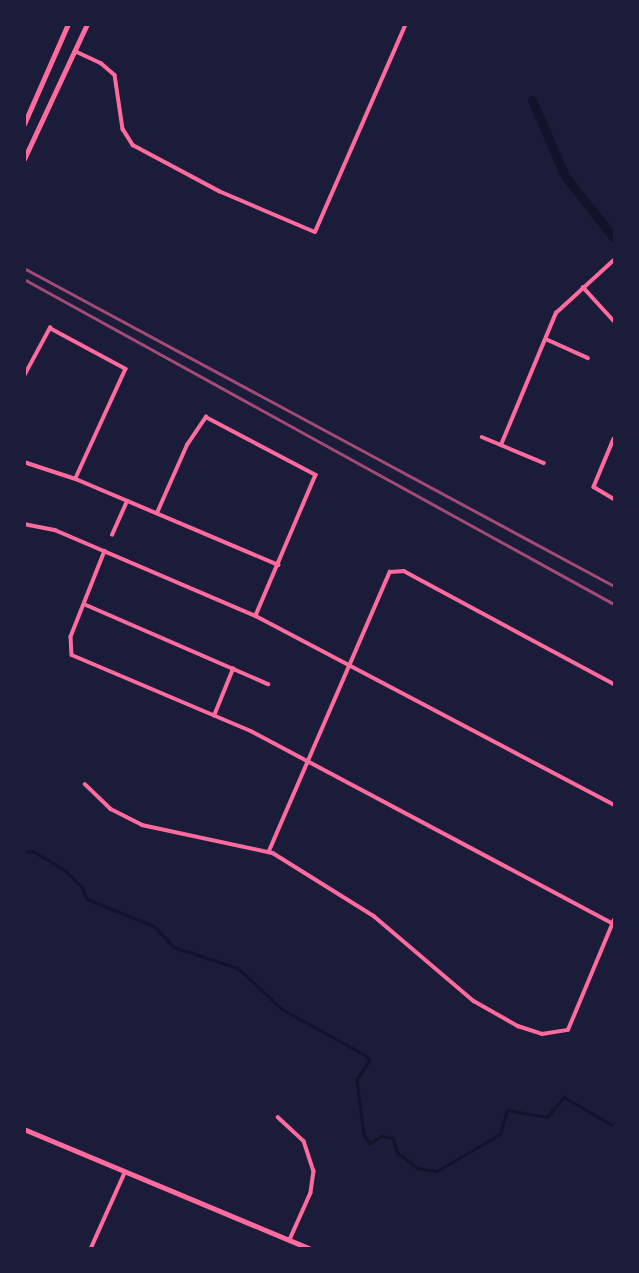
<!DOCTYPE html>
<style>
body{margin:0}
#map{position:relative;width:639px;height:1273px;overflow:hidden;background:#1b1b3a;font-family:"Roboto Serif",serif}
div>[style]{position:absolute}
.stream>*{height:2.5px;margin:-1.25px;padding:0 1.25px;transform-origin:1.25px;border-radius:1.25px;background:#12122b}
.canal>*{height:9px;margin:-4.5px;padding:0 4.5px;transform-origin:4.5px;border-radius:4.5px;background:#12122b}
.minor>*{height:3.5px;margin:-1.75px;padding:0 1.75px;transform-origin:1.75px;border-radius:1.75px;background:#ff6b9d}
.tertiary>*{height:4.5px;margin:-2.25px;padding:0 2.25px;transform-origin:2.25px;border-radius:2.25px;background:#ff6b9d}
.primary>*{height:5px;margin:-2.5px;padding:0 2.5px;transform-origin:2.5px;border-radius:2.5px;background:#ff6b9d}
.rail>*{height:2.5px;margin:-1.25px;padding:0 1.25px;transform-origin:1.25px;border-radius:1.25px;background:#a44b75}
span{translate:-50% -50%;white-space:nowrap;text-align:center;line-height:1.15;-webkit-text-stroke:7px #1b1b3a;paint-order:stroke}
.frame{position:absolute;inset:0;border:26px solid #1b1b3a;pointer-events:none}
</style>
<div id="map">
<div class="stream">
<i style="left:24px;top:852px;width:9px;rotate:-6deg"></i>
<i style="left:33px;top:851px;width:39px;rotate:31deg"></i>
<i style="left:66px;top:871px;width:23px;rotate:45deg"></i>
<i style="left:82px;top:887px;width:13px;rotate:67deg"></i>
<i style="left:87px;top:899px;width:72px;rotate:21.9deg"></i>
<i style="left:154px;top:926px;width:29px;rotate:46deg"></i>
<i style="left:174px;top:947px;width:67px;rotate:18.2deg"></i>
<i style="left:238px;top:968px;width:60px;rotate:43deg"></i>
<i style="left:282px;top:1009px;width:95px;rotate:29deg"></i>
<i style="left:365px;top:1055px;width:7px;rotate:45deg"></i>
<i style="left:370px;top:1060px;width:24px;rotate:123deg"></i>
<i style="left:357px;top:1080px;width:55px;rotate:82.7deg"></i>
<i style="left:364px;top:1135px;width:10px;rotate:53deg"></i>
<i style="left:370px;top:1143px;width:13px;rotate:-32deg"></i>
<i style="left:381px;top:1136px;width:12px;rotate:9deg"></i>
<i style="left:393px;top:1138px;width:16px;rotate:72deg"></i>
<i style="left:398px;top:1153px;width:24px;rotate:38deg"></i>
<i style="left:417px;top:1168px;width:20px;rotate:9deg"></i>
<i style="left:437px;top:1171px;width:73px;rotate:-30.4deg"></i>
<i style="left:500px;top:1134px;width:25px;rotate:-74deg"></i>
<i style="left:507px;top:1110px;width:41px;rotate:9.9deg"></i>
<i style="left:547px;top:1117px;width:26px;rotate:-50deg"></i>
<i style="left:564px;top:1097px;width:58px;rotate:30.1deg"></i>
</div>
<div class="canal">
<i style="left:532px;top:100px;width:83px;rotate:66.5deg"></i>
<i style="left:565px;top:176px;width:79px;rotate:51.7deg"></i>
</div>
<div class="minor">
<i style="left:75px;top:51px;width:29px;rotate:25deg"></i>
<i style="left:101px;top:63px;width:18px;rotate:41deg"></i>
<i style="left:115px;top:75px;width:55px;rotate:81.6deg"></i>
<i style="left:123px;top:129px;width:19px;rotate:58deg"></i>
<i style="left:133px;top:145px;width:98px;rotate:28.1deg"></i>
<i style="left:219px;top:191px;width:104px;rotate:23.1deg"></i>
<i style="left:315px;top:232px;width:227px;rotate:-66.4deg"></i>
<i style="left:583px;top:287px;width:46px;rotate:47.6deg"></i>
<i style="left:546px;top:339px;width:46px;rotate:24.3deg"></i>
<i style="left:24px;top:376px;width:55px;rotate:-61.6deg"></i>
<i style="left:50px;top:328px;width:86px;rotate:28.3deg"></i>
<i style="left:126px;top:369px;width:120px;rotate:114.6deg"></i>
<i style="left:482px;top:437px;width:67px;rotate:22.8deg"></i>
<i style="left:614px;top:439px;width:52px;rotate:112.6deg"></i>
<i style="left:594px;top:487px;width:23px;rotate:31deg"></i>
<i style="left:501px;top:445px;width:143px;rotate:-67.4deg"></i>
<i style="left:556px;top:313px;width:79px;rotate:-42.4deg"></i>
<i style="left:24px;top:462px;width:55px;rotate:18.1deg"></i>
<i style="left:76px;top:479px;width:220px;rotate:23deg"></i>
<i style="left:157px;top:513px;width:74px;rotate:-66.2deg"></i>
<i style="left:187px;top:445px;width:34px;rotate:-56deg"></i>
<i style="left:206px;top:417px;width:124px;rotate:27.8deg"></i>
<i style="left:316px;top:475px;width:153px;rotate:113.1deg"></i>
<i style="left:24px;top:524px;width:32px;rotate:11deg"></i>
<i style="left:55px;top:530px;width:219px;rotate:23.2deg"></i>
<i style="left:256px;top:616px;width:405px;rotate:27.8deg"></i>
<i style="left:112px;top:535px;width:37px;rotate:-66deg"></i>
<i style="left:105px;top:551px;width:92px;rotate:111.6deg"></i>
<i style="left:71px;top:637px;width:18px;rotate:87deg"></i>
<i style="left:72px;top:655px;width:194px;rotate:23deg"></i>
<i style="left:251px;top:731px;width:411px;rotate:28deg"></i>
<i style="left:84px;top:604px;width:201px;rotate:23.5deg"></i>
<i style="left:214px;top:716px;width:51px;rotate:-68deg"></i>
<i style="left:85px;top:784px;width:36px;rotate:44deg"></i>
<i style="left:111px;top:809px;width:35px;rotate:27deg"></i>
<i style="left:142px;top:825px;width:134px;rotate:12.1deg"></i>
<i style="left:273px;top:853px;width:119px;rotate:32deg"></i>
<i style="left:374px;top:916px;width:131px;rotate:40.4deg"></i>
<i style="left:474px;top:1001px;width:51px;rotate:29.6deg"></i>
<i style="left:518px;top:1026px;width:25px;rotate:18deg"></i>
<i style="left:542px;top:1034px;width:26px;rotate:-9deg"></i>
<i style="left:568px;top:1030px;width:119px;rotate:-67.3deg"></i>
<i style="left:269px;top:851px;width:304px;rotate:-66.6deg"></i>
<i style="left:390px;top:572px;width:14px;rotate:-4deg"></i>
<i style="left:404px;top:571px;width:238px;rotate:28.3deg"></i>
<i style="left:278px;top:1117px;width:35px;rotate:43deg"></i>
<i style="left:304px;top:1141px;width:32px;rotate:72deg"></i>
<i style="left:314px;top:1171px;width:22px;rotate:98deg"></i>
<i style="left:311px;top:1193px;width:51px;rotate:114.1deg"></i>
<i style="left:91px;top:1248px;width:83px;rotate:-65.9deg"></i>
</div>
<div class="tertiary">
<i style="left:24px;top:1129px;width:309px;rotate:22.7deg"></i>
</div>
<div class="primary">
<i style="left:24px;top:124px;width:109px;rotate:-66.3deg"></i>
<i style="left:24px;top:159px;width:149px;rotate:-65deg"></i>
</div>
<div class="rail">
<i style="left:24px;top:268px;width:670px;rotate:28.32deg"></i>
<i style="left:24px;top:279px;width:674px;rotate:28.85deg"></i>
</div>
<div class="frame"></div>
</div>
